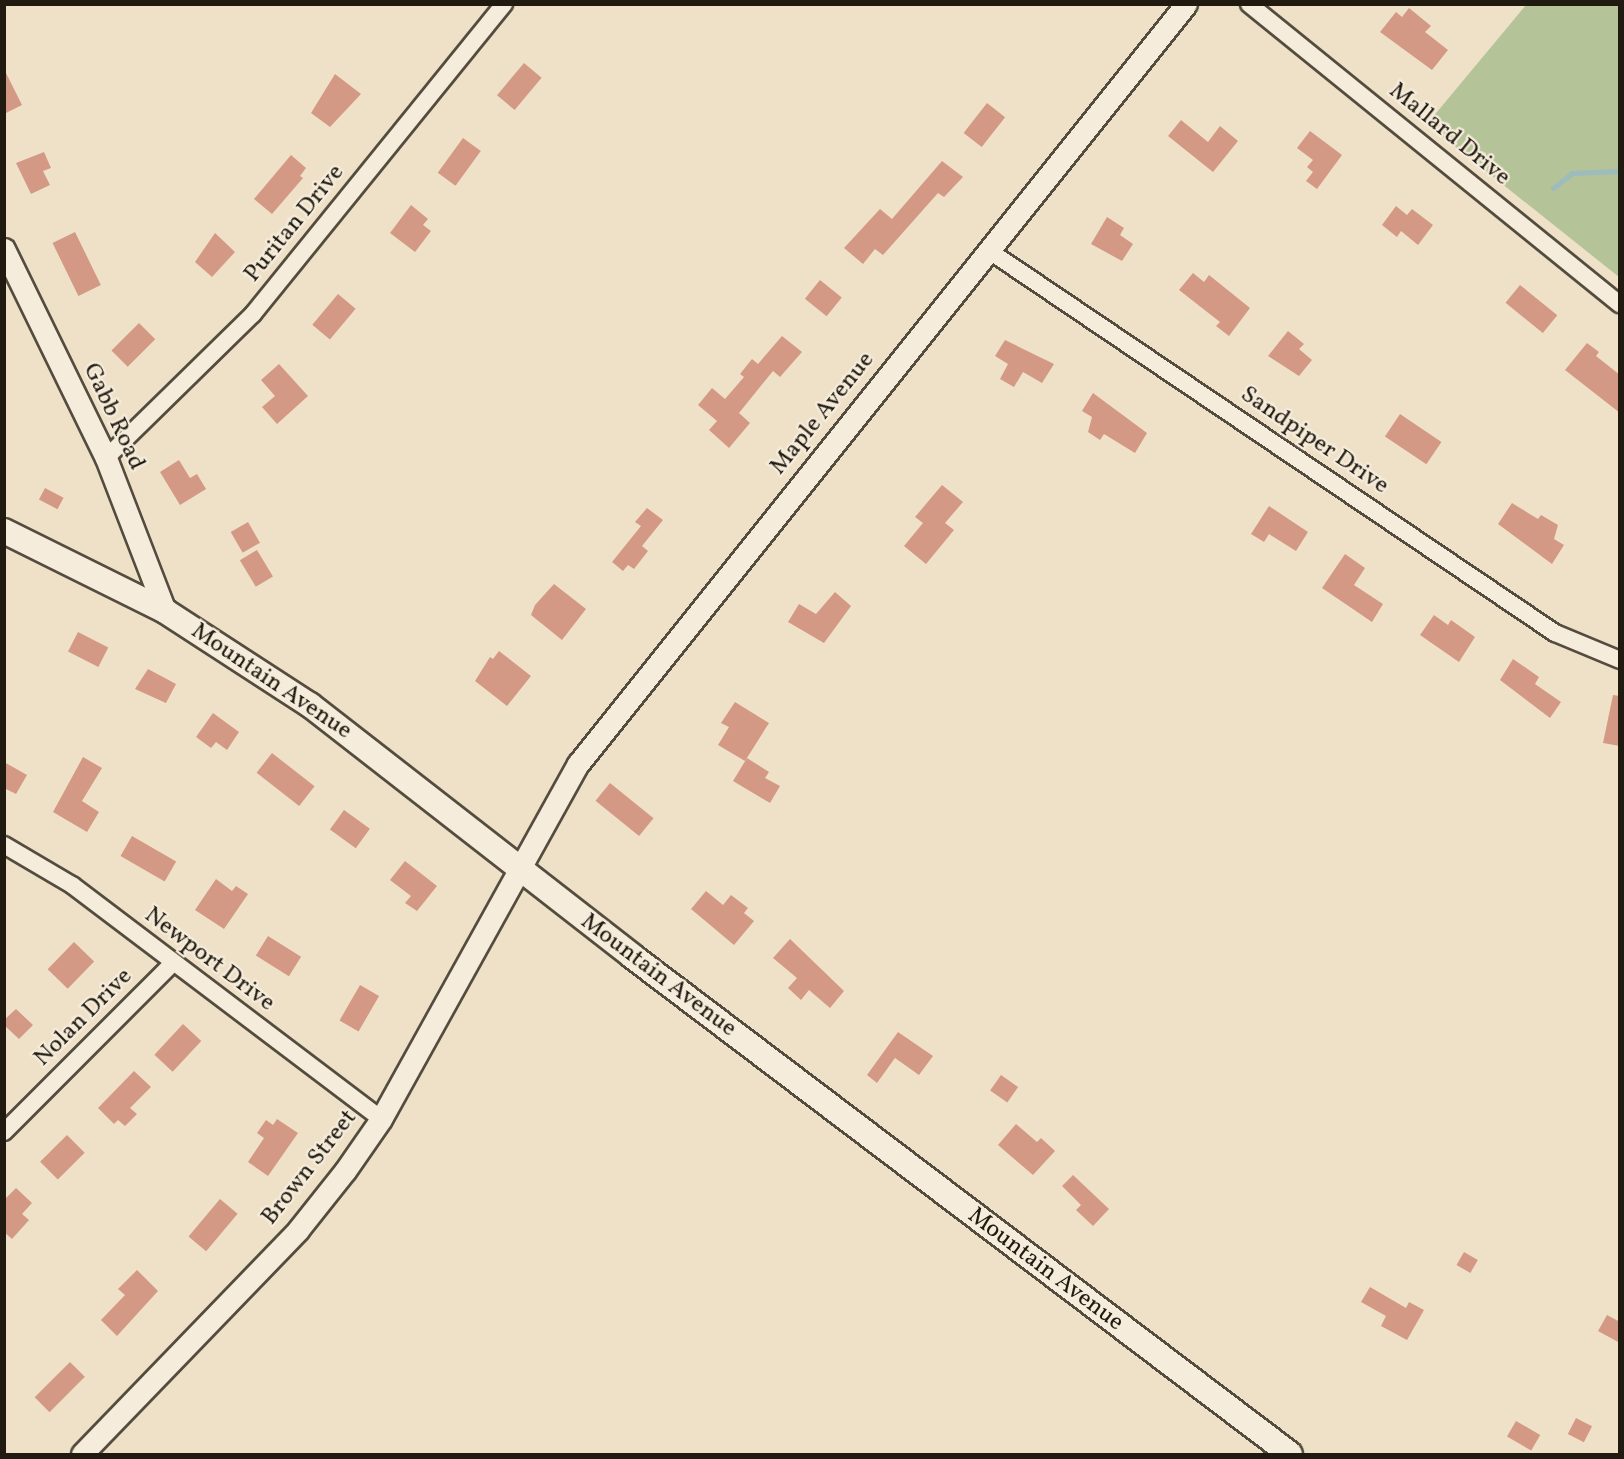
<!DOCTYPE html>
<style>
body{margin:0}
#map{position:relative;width:1624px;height:1459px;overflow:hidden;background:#efe1c8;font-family:Vollkorn,serif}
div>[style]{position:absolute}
.green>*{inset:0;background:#b5c399}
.stream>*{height:5px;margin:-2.5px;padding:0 2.5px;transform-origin:2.5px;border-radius:2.5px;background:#9cbcbd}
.building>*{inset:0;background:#d49984;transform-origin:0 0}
.roads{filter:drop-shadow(2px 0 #544c3e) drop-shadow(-2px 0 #544c3e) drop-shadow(0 2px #544c3e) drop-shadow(0 -2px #544c3e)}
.minor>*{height:16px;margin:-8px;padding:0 8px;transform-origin:8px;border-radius:8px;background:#f5ecdb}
.tertiary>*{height:21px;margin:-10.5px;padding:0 10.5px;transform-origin:10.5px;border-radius:10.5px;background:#f5ecdb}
.secondary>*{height:24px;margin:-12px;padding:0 12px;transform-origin:12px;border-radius:12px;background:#f5ecdb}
span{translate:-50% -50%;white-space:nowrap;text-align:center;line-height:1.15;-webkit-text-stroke:4.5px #f5ecdb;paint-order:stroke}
.street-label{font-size:24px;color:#211a10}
.frame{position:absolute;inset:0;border:6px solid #211a10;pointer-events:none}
</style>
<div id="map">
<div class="green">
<i style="clip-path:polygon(1526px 5px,1619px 5px,1619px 277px,1427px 124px)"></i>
</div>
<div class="stream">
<i style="left:1553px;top:188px;width:24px;rotate:-38deg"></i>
<i style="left:1572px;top:173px;width:48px;rotate:-2.4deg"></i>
</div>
<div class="building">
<i style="clip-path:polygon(1409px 8px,1431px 26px,1425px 32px,1448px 50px,1432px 70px,1380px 32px,1396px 12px,1402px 17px)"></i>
<i style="left:524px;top:63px;width:23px;height:42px;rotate:40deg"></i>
<i style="clip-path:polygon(4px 69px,22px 105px,4px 114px)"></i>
<i style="clip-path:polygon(335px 74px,361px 94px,330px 127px,311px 113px)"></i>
<i style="left:987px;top:103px;width:23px;height:38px;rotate:38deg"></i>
<i style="clip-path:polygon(1181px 120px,1208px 142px,1220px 126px,1238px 141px,1213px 172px,1168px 136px)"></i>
<i style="clip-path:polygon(1310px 131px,1342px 155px,1317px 189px,1306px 181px,1313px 172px,1307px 167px,1313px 160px,1297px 148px)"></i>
<i style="left:463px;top:138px;width:22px;height:43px;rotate:36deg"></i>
<i style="clip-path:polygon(44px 152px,51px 168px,43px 171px,50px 185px,31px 194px,16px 163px)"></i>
<i style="clip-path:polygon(291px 155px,306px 168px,300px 176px,303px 178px,272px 214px,254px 199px)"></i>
<i style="clip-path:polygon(942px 161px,963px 177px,944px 197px,938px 193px,883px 255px,875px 249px,863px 264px,844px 248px,880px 209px,892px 219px)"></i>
<i style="clip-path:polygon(411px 205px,428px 219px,423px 225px,431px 231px,415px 252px,390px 233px)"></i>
<i style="clip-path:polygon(1396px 206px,1407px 215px,1412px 209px,1433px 225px,1418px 245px,1401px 231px,1397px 237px,1382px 225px)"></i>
<i style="clip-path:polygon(1107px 217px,1124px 228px,1120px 235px,1133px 244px,1122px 261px,1091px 244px)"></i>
<i style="left:75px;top:232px;width:59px;height:25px;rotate:64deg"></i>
<i style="clip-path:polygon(215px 233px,235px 252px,212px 277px,195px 262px)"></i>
<i style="clip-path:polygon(1193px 273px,1204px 282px,1209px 275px,1250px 308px,1229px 336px,1216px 326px,1220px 322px,1179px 290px)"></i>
<i style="left:820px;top:280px;width:28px;height:24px;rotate:39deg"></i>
<i style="left:1520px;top:285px;width:48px;height:23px;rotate:39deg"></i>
<i style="left:338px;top:294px;width:23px;height:40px;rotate:40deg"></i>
<i style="left:139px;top:323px;width:23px;height:39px;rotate:45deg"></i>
<i style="clip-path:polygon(1288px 331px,1304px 344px,1299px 349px,1312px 360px,1299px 376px,1268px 356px)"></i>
<i style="clip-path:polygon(782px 336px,802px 352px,780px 377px,773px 371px,739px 413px,750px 423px,729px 448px,709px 430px,717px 421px,698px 405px,712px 388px,725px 399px,744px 377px,740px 374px,752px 359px,758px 364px)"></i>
<i style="clip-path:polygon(1005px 340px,1054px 364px,1042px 383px,1023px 372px,1014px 387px,1000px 379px,1008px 364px,995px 356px)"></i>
<i style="clip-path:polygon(1587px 343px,1599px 352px,1596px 356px,1620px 375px,1620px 413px,1565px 370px)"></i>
<i style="clip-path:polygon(279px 364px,308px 396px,277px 424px,262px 407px,275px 396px,261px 380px)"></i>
<i style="clip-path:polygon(1093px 393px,1147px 433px,1135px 453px,1104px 434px,1100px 440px,1088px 432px,1092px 417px,1082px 411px)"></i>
<i style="left:1400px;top:414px;width:50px;height:27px;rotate:34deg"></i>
<i style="clip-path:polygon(179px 460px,190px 478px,197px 474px,206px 489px,180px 505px,160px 472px)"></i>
<i style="clip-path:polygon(942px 485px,963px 502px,945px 523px,954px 530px,926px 564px,904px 546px,923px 523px,915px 517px)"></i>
<i style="left:45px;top:488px;width:21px;height:13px;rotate:28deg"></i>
<i style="clip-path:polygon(1512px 503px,1538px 519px,1541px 515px,1558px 525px,1554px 539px,1564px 545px,1552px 564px,1498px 524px)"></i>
<i style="clip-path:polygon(1269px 506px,1308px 532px,1296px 551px,1269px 534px,1264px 542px,1251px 534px)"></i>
<i style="clip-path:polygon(647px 508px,663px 520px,642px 546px,648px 551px,634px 569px,628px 565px,623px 571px,612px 562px,641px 526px,635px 522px)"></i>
<i style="left:248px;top:522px;width:24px;height:20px;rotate:60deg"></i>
<i style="left:257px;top:550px;width:31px;height:20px;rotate:59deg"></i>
<i style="clip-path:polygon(1345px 554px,1365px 568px,1354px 585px,1383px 604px,1372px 622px,1322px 588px)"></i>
<i style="clip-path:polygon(554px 584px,586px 609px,562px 640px,531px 615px,535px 605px)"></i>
<i style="clip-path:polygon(835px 592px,851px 606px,824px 643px,788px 622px,799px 604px,816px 614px)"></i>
<i style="clip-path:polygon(1434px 615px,1448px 625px,1451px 620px,1475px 637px,1459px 662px,1420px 635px)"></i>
<i style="left:78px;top:632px;width:34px;height:22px;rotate:27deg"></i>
<i style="clip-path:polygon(499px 651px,531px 676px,507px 706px,475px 681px,490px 657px,493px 659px)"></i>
<i style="clip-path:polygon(1513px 659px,1539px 677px,1535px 684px,1561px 702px,1550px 718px,1500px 680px)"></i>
<i style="clip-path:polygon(148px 669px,176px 684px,166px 703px,135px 689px)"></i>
<i style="clip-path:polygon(1613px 695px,1620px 696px,1620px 746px,1603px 743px)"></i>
<i style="clip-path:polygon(735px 702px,769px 723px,745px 761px,718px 745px,729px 727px,721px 723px)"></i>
<i style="clip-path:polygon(213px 713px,239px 732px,227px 750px,216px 742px,211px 748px,196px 737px)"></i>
<i style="left:272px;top:753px;width:54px;height:25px;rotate:38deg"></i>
<i style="clip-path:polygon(83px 757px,102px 768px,82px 801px,99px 812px,87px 832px,53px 812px)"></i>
<i style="clip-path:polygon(747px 758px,769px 772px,765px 778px,780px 786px,770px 803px,733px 781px)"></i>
<i style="clip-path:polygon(4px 762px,27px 775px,16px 794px,4px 788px)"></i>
<i style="left:610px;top:783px;width:56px;height:23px;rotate:39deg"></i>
<i style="left:344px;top:810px;width:32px;height:24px;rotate:36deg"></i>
<i style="left:132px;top:836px;width:51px;height:23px;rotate:30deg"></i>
<i style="clip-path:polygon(405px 861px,437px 886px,417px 911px,405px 903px,411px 896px,390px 880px)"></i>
<i style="clip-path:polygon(216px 879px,232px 891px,236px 886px,248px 894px,224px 929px,195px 910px)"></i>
<i style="clip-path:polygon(706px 891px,723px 905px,731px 895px,748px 908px,744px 913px,754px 921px,734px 945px,691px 909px)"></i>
<i style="left:268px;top:936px;width:39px;height:23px;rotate:32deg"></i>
<i style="clip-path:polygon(790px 939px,844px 991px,830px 1008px,809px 990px,801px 1000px,788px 988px,797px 978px,773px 958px)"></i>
<i style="left:74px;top:942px;width:28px;height:38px;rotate:44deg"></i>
<i style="left:360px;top:985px;width:22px;height:41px;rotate:30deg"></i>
<i style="clip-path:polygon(16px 1009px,33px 1025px,19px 1039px,4px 1025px,4px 1020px)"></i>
<i style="left:183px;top:1024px;width:25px;height:42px;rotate:43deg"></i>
<i style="clip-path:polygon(898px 1032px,933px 1056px,919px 1075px,895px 1058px,877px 1083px,867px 1075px)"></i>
<i style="clip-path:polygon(134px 1071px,151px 1087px,130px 1108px,137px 1114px,125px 1126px,118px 1120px,114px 1124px,98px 1108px)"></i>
<i style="left:1001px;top:1075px;width:21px;height:19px;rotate:35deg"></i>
<i style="clip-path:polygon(277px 1119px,298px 1133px,268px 1176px,248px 1162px,264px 1138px,257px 1133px,266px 1120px,273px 1125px)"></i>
<i style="clip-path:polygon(1016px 1124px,1037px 1142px,1041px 1138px,1055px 1151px,1033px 1175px,998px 1145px)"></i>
<i style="left:67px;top:1135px;width:25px;height:38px;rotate:45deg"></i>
<i style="clip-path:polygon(1073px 1175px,1109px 1209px,1093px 1226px,1076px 1210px,1081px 1205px,1062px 1186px)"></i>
<i style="clip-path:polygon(16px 1188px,32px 1203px,22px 1214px,29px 1220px,12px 1239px,4px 1232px,4px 1200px)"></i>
<i style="left:220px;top:1199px;width:23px;height:49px;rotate:40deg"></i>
<i style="left:1464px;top:1252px;width:16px;height:15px;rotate:30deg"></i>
<i style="clip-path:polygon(137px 1270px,158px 1291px,117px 1336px,101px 1320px,125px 1295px,118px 1289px)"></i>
<i style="clip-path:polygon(1370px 1287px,1406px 1308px,1409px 1302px,1424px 1310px,1407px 1340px,1381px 1326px,1386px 1316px,1361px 1302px)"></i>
<i style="clip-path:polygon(1607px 1315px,1620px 1322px,1620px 1343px,1598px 1331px)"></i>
<i style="left:70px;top:1362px;width:21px;height:50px;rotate:45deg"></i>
<i style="left:1576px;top:1418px;width:18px;height:18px;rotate:27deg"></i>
<i style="left:1516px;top:1421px;width:28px;height:18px;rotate:30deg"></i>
</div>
<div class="roads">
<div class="minor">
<i style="left:1249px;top:4px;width:477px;rotate:39deg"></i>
<i style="left:988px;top:250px;width:684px;rotate:34.04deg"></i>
<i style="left:1555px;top:633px;width:70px;rotate:22.6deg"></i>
<i style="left:106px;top:458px;width:206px;rotate:-44.4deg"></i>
<i style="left:253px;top:314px;width:399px;rotate:-51deg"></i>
<i style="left:4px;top:845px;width:79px;rotate:30.5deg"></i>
<i style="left:72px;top:885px;width:388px;rotate:37.1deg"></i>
<i style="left:4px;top:1132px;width:238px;rotate:-45deg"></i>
</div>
<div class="tertiary">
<i style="left:4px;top:249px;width:233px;rotate:64deg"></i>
<i style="left:106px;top:458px;width:164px;rotate:68.9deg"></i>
<i style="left:82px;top:1454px;width:311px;rotate:-46deg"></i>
<i style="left:298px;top:1230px;width:75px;rotate:-51.5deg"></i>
<i style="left:345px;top:1171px;width:63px;rotate:-55.3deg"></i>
<i style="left:381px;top:1119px;width:406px;rotate:-61deg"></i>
<i style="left:578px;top:764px;width:973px;rotate:-51.34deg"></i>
</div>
<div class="secondary">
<i style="left:4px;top:531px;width:180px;rotate:26.4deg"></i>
<i style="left:165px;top:611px;width:173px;rotate:33deg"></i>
<i style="left:310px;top:705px;width:408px;rotate:37.9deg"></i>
<i style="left:632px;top:956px;width:825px;rotate:37.12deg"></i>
</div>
</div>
<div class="street-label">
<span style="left:1449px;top:135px;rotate:39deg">Mallard Drive</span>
<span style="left:295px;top:224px;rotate:-51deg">Puritan Drive</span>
<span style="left:823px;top:414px;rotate:-51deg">Maple Avenue</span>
<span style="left:113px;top:417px;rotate:65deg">Gabb Road</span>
<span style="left:1314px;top:441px;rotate:34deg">Sandpiper Drive</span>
<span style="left:271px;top:682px;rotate:34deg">Mountain Avenue</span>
<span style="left:209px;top:960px;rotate:37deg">Newport Drive</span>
<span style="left:658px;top:976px;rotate:37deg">Mountain Avenue</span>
<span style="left:84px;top:1018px;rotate:-45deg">Nolan Drive</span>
<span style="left:310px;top:1168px;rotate:-52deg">Brown Street</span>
<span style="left:1045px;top:1270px;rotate:37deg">Mountain Avenue</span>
</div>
<div class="frame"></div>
</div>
